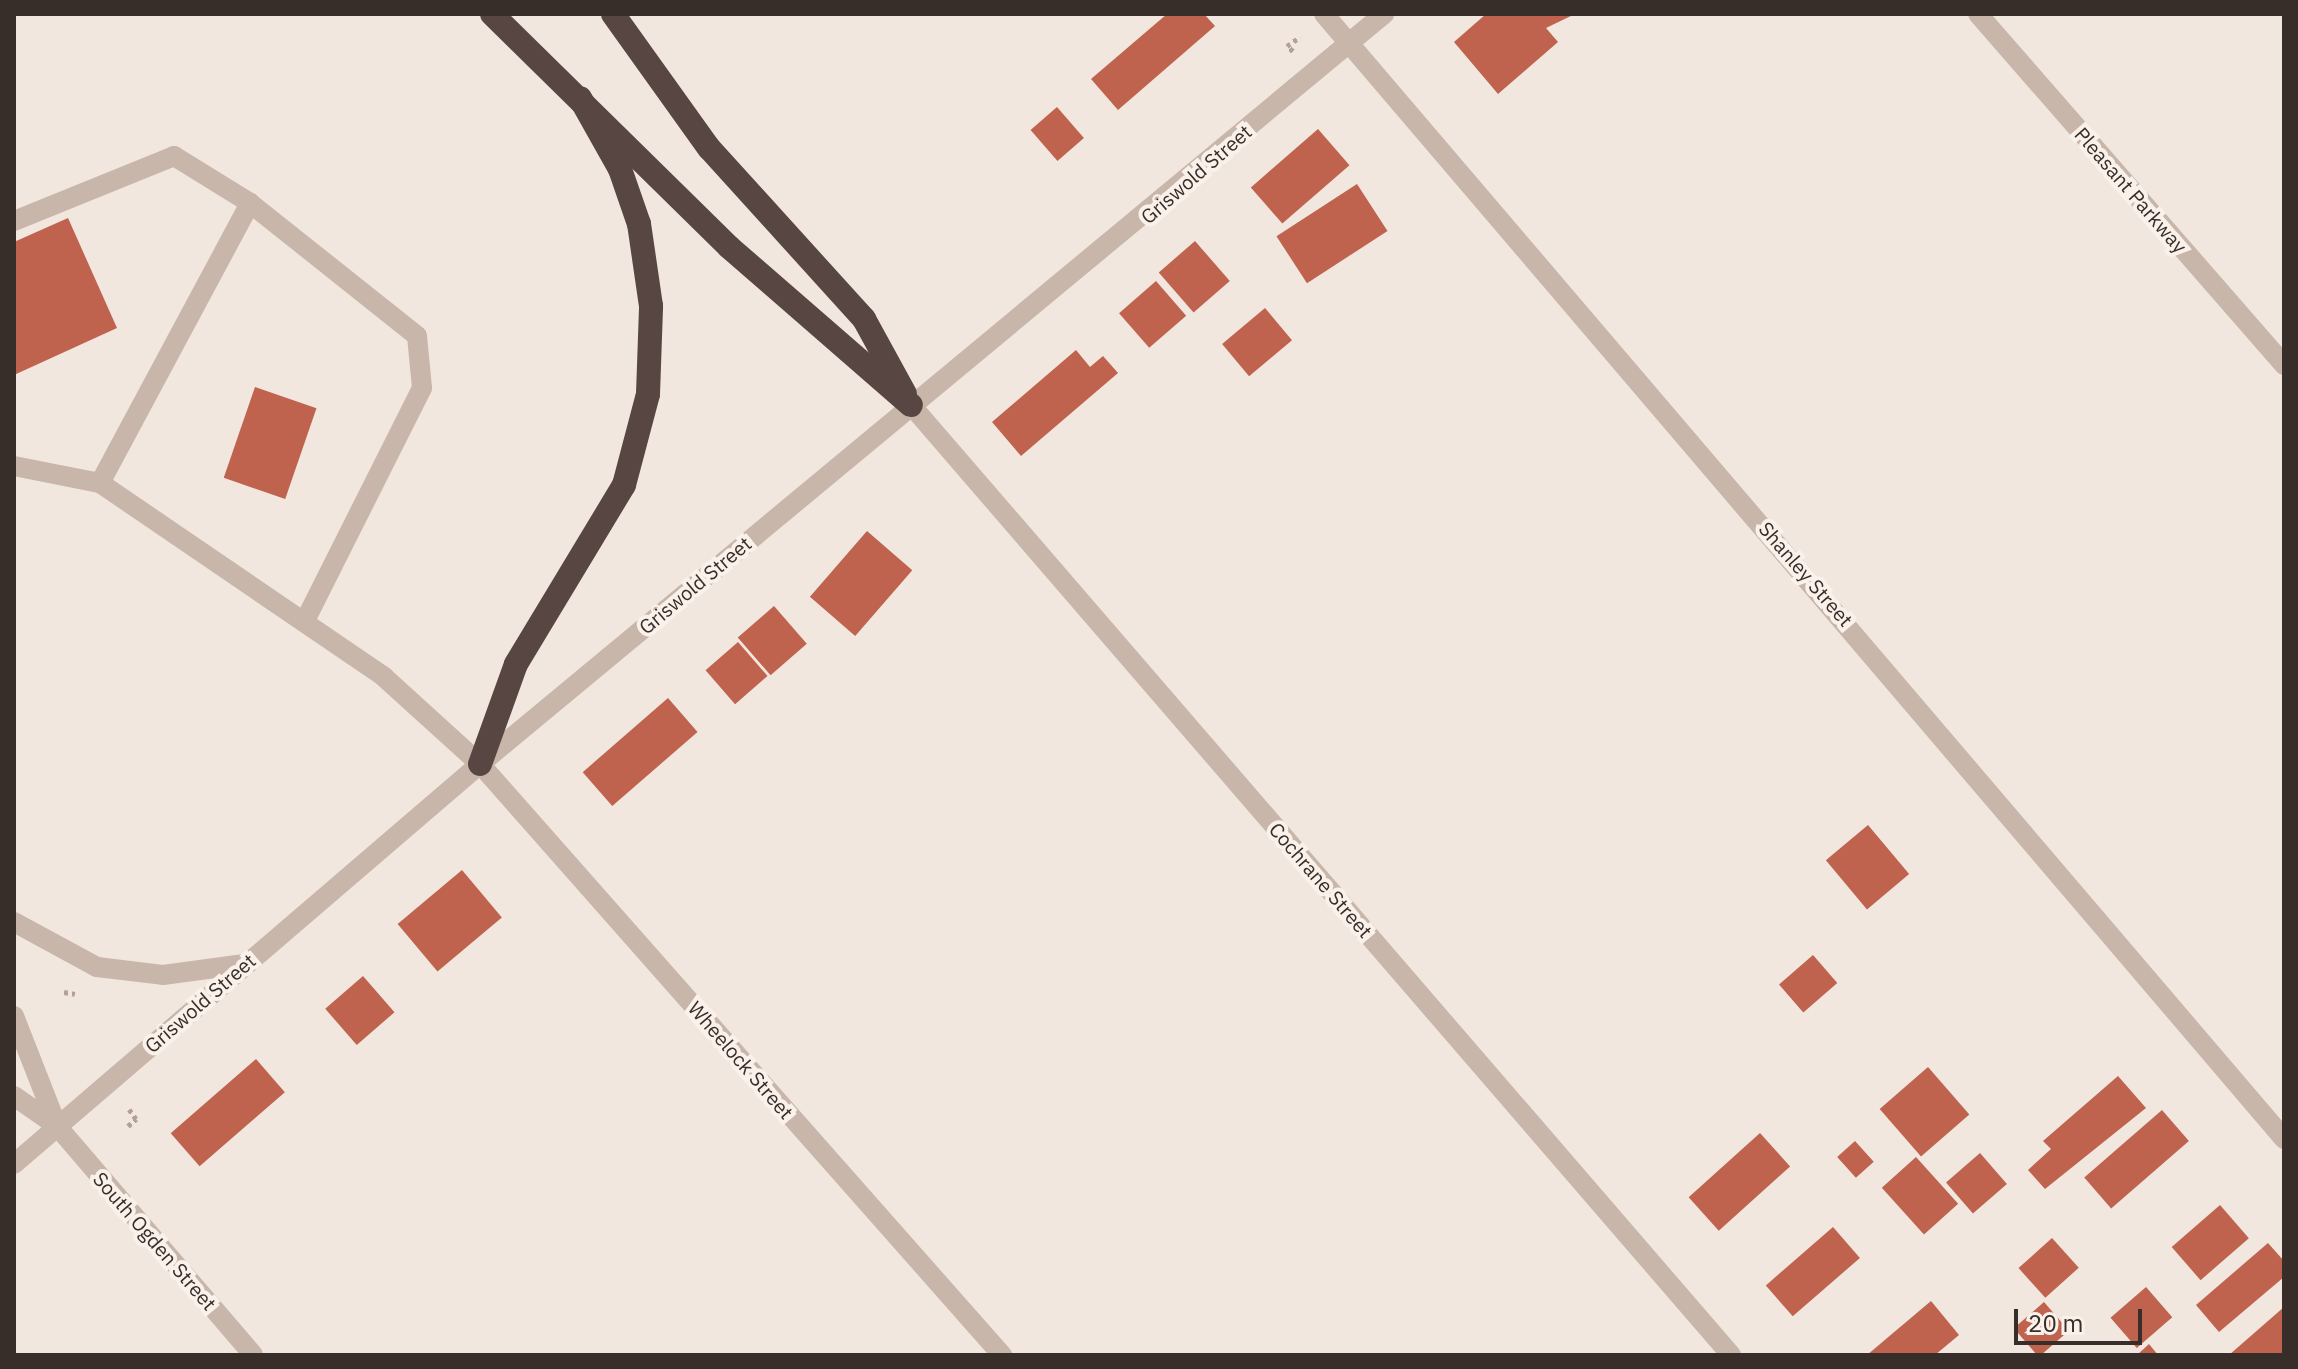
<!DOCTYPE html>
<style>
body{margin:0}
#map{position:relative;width:2298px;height:1369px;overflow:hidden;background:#f1e7de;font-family:"IBM Plex Sans",sans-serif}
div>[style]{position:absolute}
.building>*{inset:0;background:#bf624e;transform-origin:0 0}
.path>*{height:5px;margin-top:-2.5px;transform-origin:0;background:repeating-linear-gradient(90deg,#b4a095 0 4px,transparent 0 8px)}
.minor>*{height:20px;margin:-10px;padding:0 10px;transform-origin:10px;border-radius:10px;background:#c9b6aa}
.highway>*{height:24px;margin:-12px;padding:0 12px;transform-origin:12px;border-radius:12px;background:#574641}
span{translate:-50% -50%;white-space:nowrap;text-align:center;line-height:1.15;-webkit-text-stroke:8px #f9f1ea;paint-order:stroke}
.street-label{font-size:20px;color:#372d29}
.frame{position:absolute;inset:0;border:16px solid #372d29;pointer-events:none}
.scale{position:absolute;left:2014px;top:1309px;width:128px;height:36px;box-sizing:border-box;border:4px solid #372d29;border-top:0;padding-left:10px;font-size:24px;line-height:28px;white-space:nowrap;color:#372d29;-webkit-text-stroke:6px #f9f1ea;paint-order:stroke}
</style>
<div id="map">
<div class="building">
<i style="clip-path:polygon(1167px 14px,1204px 14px,1215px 26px,1118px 110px,1091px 79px)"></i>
<i style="clip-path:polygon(1486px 14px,1575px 14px,1546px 28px,1558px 42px,1498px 94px,1454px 42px)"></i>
<i style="left:1057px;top:107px;width:41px;height:35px;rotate:49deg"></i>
<i style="left:1318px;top:129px;width:48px;height:89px;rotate:49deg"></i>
<i style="left:1357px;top:184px;width:56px;height:96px;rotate:57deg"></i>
<i style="clip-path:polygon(68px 218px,117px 328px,14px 375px,14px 242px)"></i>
<i style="left:1195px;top:241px;width:53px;height:48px;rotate:49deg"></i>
<i style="left:1156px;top:281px;width:46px;height:49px;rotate:49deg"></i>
<i style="left:1265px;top:308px;width:42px;height:56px;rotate:50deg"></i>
<i style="clip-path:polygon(1076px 350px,1090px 367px,1103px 356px,1118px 373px,1021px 456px,992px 422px)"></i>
<i style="left:255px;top:387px;width:65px;height:96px;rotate:19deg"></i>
<i style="left:867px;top:531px;width:60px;height:87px;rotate:41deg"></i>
<i style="left:774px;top:606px;width:50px;height:48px;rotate:49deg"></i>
<i style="left:738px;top:642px;width:45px;height:43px;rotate:49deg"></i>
<i style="left:668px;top:698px;width:45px;height:113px;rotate:49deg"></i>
<i style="left:1868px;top:825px;width:64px;height:55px;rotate:50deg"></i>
<i style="left:462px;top:870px;width:62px;height:84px;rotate:50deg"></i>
<i style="left:1813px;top:955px;width:37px;height:45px;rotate:49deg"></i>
<i style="left:363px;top:976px;width:48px;height:50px;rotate:49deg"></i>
<i style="left:256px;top:1059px;width:44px;height:113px;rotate:49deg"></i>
<i style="left:1928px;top:1067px;width:63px;height:64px;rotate:49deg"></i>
<i style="clip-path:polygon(2118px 1076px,2146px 1108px,2045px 1189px,2028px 1170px,2051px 1149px,2043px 1141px)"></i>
<i style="left:2162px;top:1110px;width:41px;height:103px;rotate:49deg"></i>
<i style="left:1760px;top:1133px;width:45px;height:96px;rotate:48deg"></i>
<i style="left:1855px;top:1141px;width:28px;height:24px;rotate:48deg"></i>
<i style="left:1980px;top:1153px;width:41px;height:45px;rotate:49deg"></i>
<i style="left:1916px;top:1157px;width:63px;height:46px;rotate:48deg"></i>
<i style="left:2220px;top:1205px;width:44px;height:64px;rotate:49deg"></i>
<i style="left:1833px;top:1227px;width:41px;height:89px;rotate:49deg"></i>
<i style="left:2052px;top:1238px;width:40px;height:45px;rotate:48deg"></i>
<i style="clip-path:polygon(2268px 1243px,2284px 1261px,2284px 1277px,2219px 1332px,2196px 1305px)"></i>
<i style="left:2146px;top:1287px;width:40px;height:47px;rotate:49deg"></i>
<i style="clip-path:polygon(1931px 1301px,1959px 1335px,1935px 1355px,1867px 1355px)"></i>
<i style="left:2044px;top:1302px;width:38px;height:40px;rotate:49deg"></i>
<i style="clip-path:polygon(2284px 1307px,2284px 1355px,2229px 1355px)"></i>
<i style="clip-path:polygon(2149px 1344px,2158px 1355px,2137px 1355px)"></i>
</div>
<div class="path">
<i style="left:1293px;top:51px;width:8px;rotate:-140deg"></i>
<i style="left:1287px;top:46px;width:16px;rotate:-35deg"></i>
<i style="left:64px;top:992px;width:11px;rotate:10deg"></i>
<i style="left:128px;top:1126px;width:11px;rotate:-41deg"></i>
<i style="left:136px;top:1119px;width:12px;rotate:-125deg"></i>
</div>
<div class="minor">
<i style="left:1324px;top:14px;width:1479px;rotate:49.52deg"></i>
<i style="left:1978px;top:14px;width:466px;rotate:48.9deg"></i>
<i style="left:14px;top:221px;width:173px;rotate:-22.1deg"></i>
<i style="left:174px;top:156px;width:89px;rotate:31.7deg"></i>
<i style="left:250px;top:203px;width:213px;rotate:38.5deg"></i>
<i style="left:417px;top:336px;width:52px;rotate:84.5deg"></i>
<i style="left:422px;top:388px;width:261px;rotate:116.7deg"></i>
<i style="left:911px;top:405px;width:1255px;rotate:49.2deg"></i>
<i style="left:14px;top:466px;width:88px;rotate:11.2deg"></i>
<i style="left:100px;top:483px;width:344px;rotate:34.3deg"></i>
<i style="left:384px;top:677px;width:130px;rotate:42.2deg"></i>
<i style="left:480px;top:764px;width:789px;rotate:48.55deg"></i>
<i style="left:100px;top:483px;width:318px;rotate:-61.8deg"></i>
<i style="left:14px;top:922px;width:94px;rotate:28.5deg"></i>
<i style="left:97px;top:967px;width:66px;rotate:6.9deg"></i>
<i style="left:163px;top:975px;width:82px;rotate:-7.7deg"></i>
<i style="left:14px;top:1016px;width:118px;rotate:68.6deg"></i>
<i style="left:14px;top:1096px;width:52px;rotate:34.9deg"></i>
<i style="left:57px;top:1126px;width:301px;rotate:49.4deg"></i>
<i style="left:14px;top:1164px;width:614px;rotate:-40.64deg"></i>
<i style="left:480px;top:764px;width:1175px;rotate:-39.68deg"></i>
</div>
<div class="highway">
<i style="left:492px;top:14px;width:332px;rotate:44.5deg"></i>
<i style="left:729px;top:247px;width:241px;rotate:41deg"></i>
<i style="left:613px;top:14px;width:165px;rotate:54.4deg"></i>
<i style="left:709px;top:148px;width:231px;rotate:47.8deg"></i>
<i style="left:864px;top:319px;width:85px;rotate:61.3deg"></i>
<i style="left:480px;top:764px;width:106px;rotate:-70.2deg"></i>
<i style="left:516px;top:664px;width:209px;rotate:-58.9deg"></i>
<i style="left:624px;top:485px;width:94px;rotate:-75.2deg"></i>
<i style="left:648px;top:394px;width:88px;rotate:-88deg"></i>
<i style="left:651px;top:306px;width:83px;rotate:-98.3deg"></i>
<i style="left:639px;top:224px;width:58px;rotate:-109.1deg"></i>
<i style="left:620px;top:169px;width:81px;rotate:-119.4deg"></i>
</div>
<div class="street-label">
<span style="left:1196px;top:174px;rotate:-41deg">Griswold Street</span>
<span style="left:2131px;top:190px;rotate:49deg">Pleasant Parkway</span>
<span style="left:1806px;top:574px;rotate:49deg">Shanley Street</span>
<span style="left:695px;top:585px;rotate:-40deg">Griswold Street</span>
<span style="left:1321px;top:880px;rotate:49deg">Cochrane Street</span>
<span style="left:200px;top:1003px;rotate:-41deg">Griswold Street</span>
<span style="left:741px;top:1060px;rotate:49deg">Wheelock Street</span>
<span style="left:155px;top:1241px;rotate:49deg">South Ogden Street</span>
</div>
<div class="frame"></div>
<div class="scale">20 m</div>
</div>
